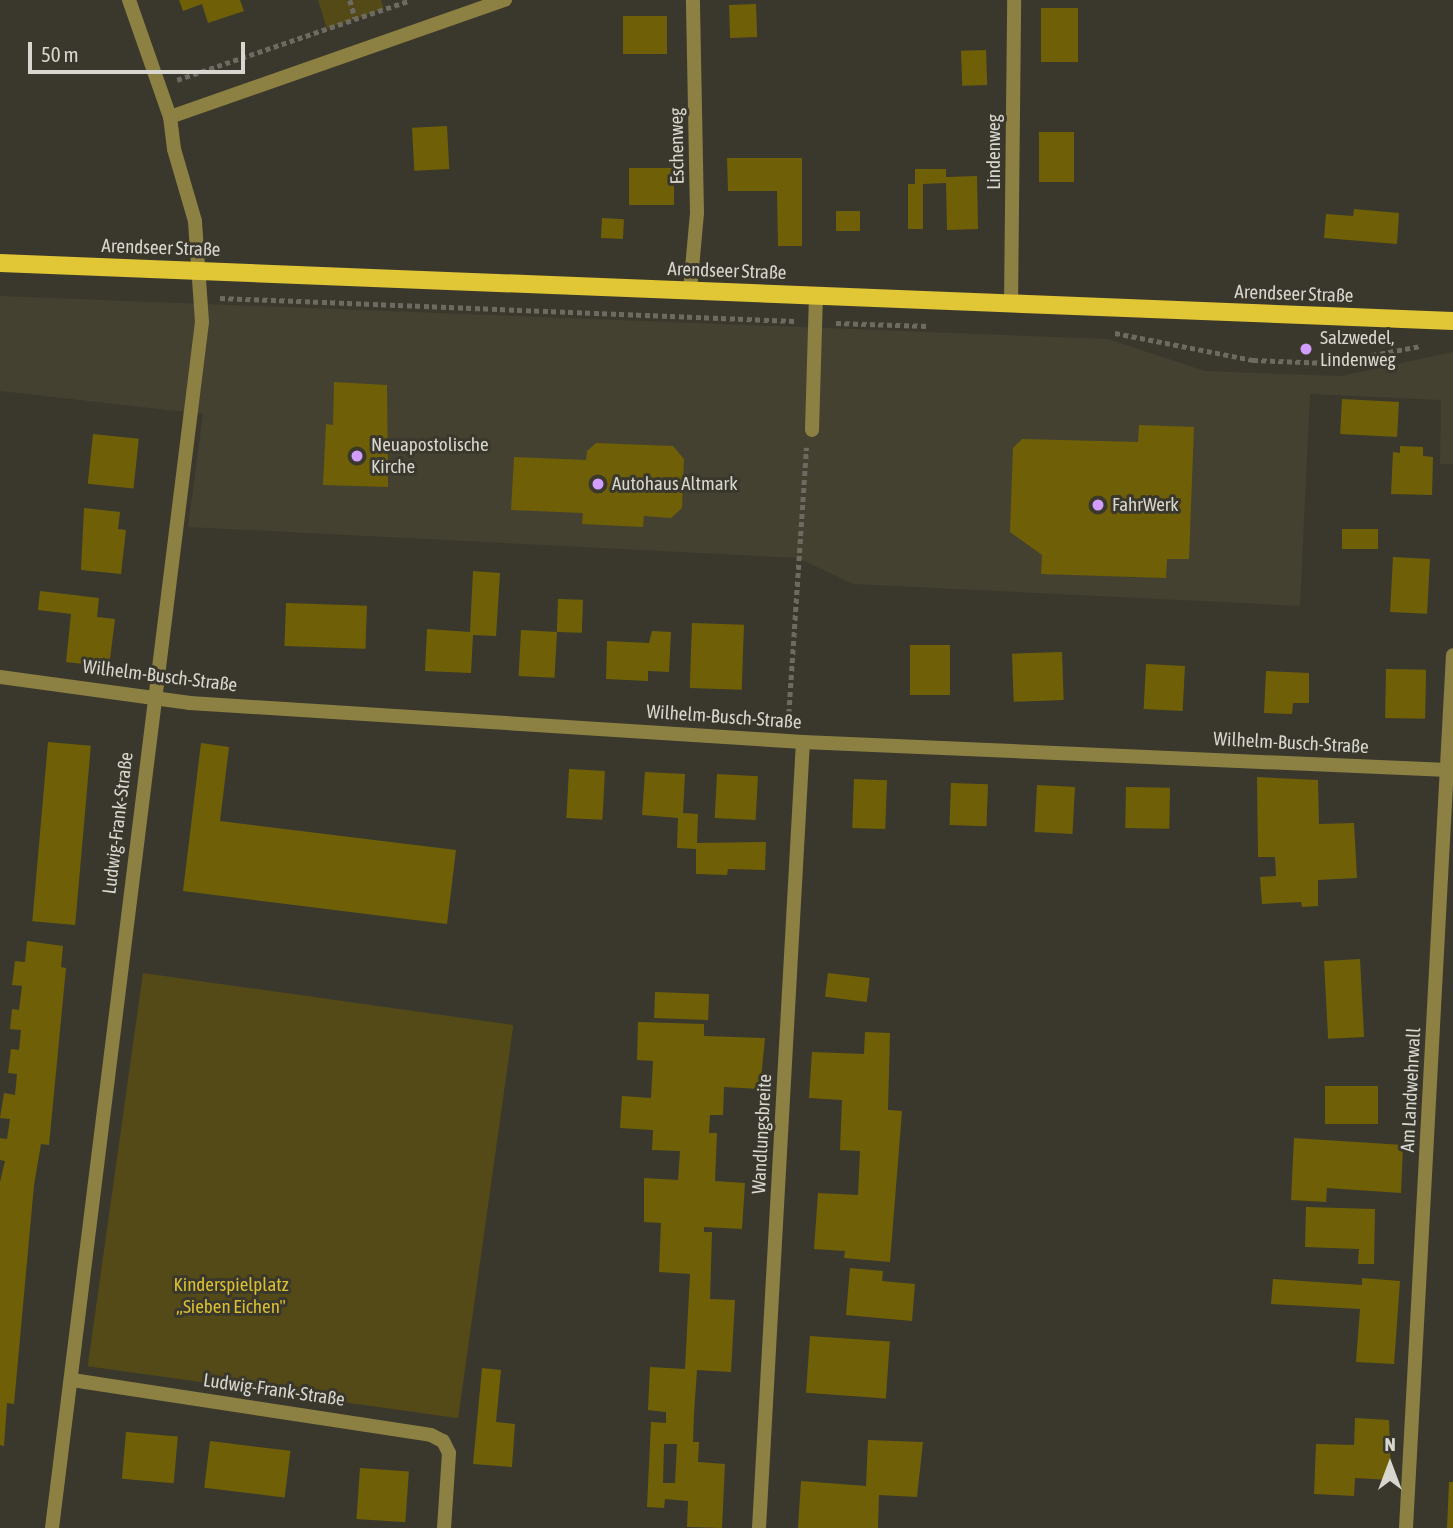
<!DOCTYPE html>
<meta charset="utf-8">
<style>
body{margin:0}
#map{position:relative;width:1453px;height:1528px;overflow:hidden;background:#3a382c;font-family:"Asap Condensed",sans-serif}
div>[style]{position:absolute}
.built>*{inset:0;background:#454130}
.green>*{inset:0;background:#544a18;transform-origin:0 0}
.building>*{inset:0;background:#6f6008;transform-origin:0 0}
.path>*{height:4.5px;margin-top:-2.25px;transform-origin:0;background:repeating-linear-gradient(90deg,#6d6b61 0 5px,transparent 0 8.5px)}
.service>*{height:14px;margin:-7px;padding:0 7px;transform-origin:7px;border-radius:7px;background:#8c8043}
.minor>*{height:14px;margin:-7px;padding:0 7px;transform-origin:7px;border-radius:7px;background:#8c8043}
.primary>*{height:18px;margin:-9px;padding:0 9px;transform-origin:9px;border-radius:9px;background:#e1c636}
.dots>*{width:19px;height:19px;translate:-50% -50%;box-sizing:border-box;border:4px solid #3a382c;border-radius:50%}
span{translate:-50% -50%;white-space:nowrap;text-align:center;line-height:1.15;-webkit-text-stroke:6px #3a382c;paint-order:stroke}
.street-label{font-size:19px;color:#d7d6cf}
.poi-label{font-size:19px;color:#d7d6cf}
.left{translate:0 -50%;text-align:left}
.park-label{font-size:19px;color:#d9bf31}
.north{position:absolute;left:1355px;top:1430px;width:70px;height:70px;-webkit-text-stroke:5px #3a382c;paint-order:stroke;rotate:0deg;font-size:19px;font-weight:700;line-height:28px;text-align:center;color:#d7d6cf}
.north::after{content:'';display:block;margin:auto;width:24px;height:32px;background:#d7d6cf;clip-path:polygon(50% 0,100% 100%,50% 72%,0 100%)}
.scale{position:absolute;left:28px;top:42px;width:217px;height:32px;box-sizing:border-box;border:4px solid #d7d6cf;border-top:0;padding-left:9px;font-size:21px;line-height:24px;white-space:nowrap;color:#d7d6cf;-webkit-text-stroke:5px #3a382c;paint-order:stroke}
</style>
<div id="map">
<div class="built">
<i style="clip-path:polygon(0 296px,1108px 339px,1205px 371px,1341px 376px,1453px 352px,1453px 464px,1440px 464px,1441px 400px,1310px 394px,1300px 606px,853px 584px,798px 558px,188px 527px,203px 414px,0 391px)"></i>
</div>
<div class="green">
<i style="clip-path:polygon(318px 0,381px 0,384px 9px,327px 29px)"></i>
<i style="left:143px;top:973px;width:374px;height:397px;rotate:8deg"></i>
</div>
<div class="building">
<i style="clip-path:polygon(179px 0,240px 0,244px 11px,208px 23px,202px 4px,183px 11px)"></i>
<i style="left:756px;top:4px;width:33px;height:27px;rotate:88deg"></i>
<i style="left:1041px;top:8px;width:37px;height:54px"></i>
<i style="left:623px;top:16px;width:44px;height:38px"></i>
<i style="left:986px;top:50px;width:35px;height:25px;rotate:88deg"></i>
<i style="left:447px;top:126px;width:43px;height:35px;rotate:87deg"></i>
<i style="left:1039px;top:132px;width:35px;height:50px"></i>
<i style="clip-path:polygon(727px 158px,802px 158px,802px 246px,778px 246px,777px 191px,728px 191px)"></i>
<i style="left:629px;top:168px;width:45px;height:37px"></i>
<i style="clip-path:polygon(915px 169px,946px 169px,946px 177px,977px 176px,978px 229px,947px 230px,946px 183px,923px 184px,923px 229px,908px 229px,908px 184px,915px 184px)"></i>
<i style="clip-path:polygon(1354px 209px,1399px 213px,1397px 244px,1324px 238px,1326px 214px,1353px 216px)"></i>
<i style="left:836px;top:211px;width:24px;height:20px"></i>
<i style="left:602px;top:218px;width:22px;height:20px;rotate:3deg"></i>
<i style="clip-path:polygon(334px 382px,387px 385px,388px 487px,323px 485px,326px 424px,333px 425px)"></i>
<i style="left:1342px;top:399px;width:57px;height:35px;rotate:3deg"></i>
<i style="clip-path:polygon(1139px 425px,1194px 427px,1189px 559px,1167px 559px,1166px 578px,1041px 574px,1042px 555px,1010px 532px,1013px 448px,1022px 439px,1138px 442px)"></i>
<i style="left:93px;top:434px;width:46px;height:50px;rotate:6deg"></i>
<i style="clip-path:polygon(596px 443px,673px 446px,684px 459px,682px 508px,671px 518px,644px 516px,643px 527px,582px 524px,583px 513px,511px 510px,514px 457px,586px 460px,587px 451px)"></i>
<i style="clip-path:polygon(1400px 446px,1423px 447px,1423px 456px,1433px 457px,1432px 495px,1391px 494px,1393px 452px,1400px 453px)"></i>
<i style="clip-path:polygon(84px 508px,120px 512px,118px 529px,126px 530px,121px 574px,81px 570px)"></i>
<i style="left:1342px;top:529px;width:36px;height:20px"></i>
<i style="left:1393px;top:557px;width:37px;height:55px;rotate:3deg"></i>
<i style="clip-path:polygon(473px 571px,500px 573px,496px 636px,473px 635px,471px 673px,425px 671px,427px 629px,470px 632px)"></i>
<i style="clip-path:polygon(40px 591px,99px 598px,97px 617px,115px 619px,109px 667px,66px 662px,71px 614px,38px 610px)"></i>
<i style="left:558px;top:599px;width:25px;height:33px;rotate:2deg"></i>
<i style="left:286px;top:603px;width:81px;height:43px;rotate:2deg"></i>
<i style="left:692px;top:623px;width:52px;height:65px;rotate:2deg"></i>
<i style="left:521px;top:630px;width:36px;height:46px;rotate:3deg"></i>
<i style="clip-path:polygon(652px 631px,671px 632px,669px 672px,648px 671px,648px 681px,606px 679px,607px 641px,649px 643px)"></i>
<i style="left:910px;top:645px;width:40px;height:50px"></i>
<i style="left:1062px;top:652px;width:48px;height:50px;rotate:88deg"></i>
<i style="left:1146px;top:664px;width:39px;height:45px;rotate:3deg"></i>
<i style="left:1386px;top:669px;width:40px;height:49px;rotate:1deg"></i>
<i style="clip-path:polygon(1266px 671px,1309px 673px,1309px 703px,1293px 703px,1292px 714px,1264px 713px)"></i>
<i style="left:48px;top:742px;width:43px;height:180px;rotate:5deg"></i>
<i style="clip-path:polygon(201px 743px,229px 747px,220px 821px,456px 850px,447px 924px,183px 891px)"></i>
<i style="left:569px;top:769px;width:36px;height:49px;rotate:3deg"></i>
<i style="clip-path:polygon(645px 772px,685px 774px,683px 813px,698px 814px,697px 843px,766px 842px,765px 870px,728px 869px,727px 875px,696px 874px,696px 849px,677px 848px,678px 818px,642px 815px)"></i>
<i style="left:717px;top:774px;width:41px;height:44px;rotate:3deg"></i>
<i style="clip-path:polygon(1257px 777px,1318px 780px,1319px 824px,1354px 823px,1357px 878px,1318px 880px,1318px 906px,1302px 907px,1301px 902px,1262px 904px,1260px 877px,1276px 876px,1275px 857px,1258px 857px)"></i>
<i style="left:854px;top:779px;width:33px;height:49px;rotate:2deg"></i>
<i style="left:951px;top:783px;width:37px;height:42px;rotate:2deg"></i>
<i style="left:1037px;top:785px;width:38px;height:47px;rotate:3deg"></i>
<i style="left:1126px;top:787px;width:44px;height:41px;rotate:1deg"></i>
<i style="clip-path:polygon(27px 941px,63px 946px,61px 967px,66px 968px,49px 1145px,41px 1144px,34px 1185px,14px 1404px,7px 1403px,4px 1446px,0 1445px,0 1182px,5px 1161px,0 1160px,0 1138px,7px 1139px,10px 1119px,0 1118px,4px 1093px,15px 1095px,17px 1074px,8px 1073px,11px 1049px,19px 1050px,21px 1030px,10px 1029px,12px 1009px,19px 1010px,22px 986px,12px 985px,15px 961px,25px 962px)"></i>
<i style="left:1360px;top:959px;width:78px;height:36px;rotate:87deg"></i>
<i style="left:828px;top:973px;width:42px;height:24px;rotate:7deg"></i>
<i style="left:709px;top:994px;width:26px;height:54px;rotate:92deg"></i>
<i style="clip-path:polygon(evenodd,638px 1022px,704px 1024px,704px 1036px,765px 1038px,760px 1089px,724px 1087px,723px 1115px,710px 1115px,709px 1133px,717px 1133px,715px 1181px,745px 1183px,742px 1229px,704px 1227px,704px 1232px,712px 1232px,710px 1299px,735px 1300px,731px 1372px,697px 1370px,694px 1413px,693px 1442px,699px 1442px,698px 1462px,725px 1464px,722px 1528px,687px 1527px,688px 1501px,665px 1499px,664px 1508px,647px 1507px,651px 1422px,666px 1423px,666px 1412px,648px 1410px,650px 1367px,685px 1369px,690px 1274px,659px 1272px,661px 1223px,644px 1222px,644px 1178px,678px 1180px,680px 1151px,652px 1150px,653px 1130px,620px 1128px,622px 1096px,651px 1098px,653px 1061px,637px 1060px,638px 1022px,664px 1444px,677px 1444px,675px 1483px,663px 1483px,664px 1444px)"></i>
<i style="clip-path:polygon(865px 1032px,890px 1033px,888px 1110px,902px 1111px,890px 1262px,844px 1258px,845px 1251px,814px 1249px,818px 1193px,858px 1195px,860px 1151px,840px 1150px,842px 1100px,809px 1098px,812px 1052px,864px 1054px)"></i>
<i style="left:1378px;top:1086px;width:38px;height:53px;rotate:90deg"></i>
<i style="clip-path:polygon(1294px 1138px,1403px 1145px,1401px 1193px,1327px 1188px,1326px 1202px,1291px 1200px)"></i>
<i style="clip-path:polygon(1306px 1207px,1375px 1209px,1374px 1264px,1358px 1264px,1359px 1249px,1305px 1247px)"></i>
<i style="clip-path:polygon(850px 1268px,883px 1271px,882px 1281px,915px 1284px,912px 1321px,846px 1315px)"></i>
<i style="clip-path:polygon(1362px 1278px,1400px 1281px,1394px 1364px,1356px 1362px,1360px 1309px,1271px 1304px,1273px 1279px,1362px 1285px)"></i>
<i style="left:810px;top:1336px;width:80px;height:57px;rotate:4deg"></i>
<i style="clip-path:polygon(482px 1368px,501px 1370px,496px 1422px,515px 1424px,512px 1467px,473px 1464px)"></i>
<i style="clip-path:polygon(1355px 1418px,1389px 1420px,1391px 1480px,1355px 1478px,1354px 1496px,1314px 1494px,1316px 1444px,1354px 1445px)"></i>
<i style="left:126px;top:1432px;width:52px;height:47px;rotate:5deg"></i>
<i style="clip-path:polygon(868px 1440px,923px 1442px,917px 1497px,879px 1495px,878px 1528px,798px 1528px,801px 1481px,866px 1486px)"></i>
<i style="left:210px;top:1441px;width:81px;height:47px;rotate:7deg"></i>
<i style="left:360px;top:1468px;width:49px;height:51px;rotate:4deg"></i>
<i style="clip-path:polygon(1449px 1482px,1453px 1482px,1453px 1528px,1447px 1528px)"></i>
</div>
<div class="path">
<i style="left:350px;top:0;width:19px;rotate:74deg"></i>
<i style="left:177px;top:80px;width:246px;rotate:-18.9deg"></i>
<i style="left:220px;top:298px;width:575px;rotate:2.29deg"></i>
<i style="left:836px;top:323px;width:92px;rotate:1.9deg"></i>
<i style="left:1115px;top:333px;width:141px;rotate:11.1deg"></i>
<i style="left:1253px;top:360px;width:77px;rotate:2.2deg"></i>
<i style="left:1330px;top:363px;width:93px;rotate:-10.6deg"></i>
<i style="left:788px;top:722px;width:275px;rotate:-86.2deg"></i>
</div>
<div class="service">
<i style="left:812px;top:430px;width:134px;rotate:-88.3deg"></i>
</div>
<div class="minor">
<i style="left:129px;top:0;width:124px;rotate:70.7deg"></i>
<i style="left:690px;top:290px;width:77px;rotate:-84.8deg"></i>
<i style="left:697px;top:213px;width:213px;rotate:-91.1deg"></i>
<i style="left:1011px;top:304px;width:304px;rotate:-89.4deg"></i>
<i style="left:0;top:677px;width:192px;rotate:7.8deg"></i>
<i style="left:190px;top:703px;width:614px;rotate:3.64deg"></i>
<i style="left:803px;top:742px;width:646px;rotate:2.49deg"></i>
<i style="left:72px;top:1380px;width:363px;rotate:8.7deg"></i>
<i style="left:431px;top:1435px;width:13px;rotate:27deg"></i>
<i style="left:443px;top:1441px;width:13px;rotate:63deg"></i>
<i style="left:449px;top:1453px;width:75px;rotate:93.8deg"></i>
<i style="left:52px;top:1528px;width:1215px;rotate:-82.91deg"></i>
<i style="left:202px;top:322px;width:101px;rotate:-94deg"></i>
<i style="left:195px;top:221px;width:75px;rotate:-106.3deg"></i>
<i style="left:174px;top:149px;width:32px;rotate:-97deg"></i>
<i style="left:170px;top:117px;width:355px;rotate:-19.3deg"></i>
<i style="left:759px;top:1528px;width:787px;rotate:-86.8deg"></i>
<i style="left:1406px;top:1528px;width:874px;rotate:-86.92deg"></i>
</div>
<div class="primary">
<i style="left:0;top:263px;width:1454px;rotate:2.29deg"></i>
</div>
<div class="dots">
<i style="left:1306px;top:349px;background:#d19dfe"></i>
<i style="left:357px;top:456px;background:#d19dfe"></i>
<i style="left:598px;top:484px;background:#d19dfe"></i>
<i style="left:1098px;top:505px;background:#d19dfe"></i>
</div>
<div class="street-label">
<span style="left:677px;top:146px;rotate:-91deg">Eschenweg</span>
<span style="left:994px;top:152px;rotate:-90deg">Lindenweg</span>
<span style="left:161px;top:248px;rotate:2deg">Arendseer Straße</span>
<span style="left:727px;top:271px;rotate:2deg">Arendseer Straße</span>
<span style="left:1294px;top:294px;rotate:2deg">Arendseer Straße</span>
<span style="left:160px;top:676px;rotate:7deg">Wilhelm-Busch-Straße</span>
<span style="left:724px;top:717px;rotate:4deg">Wilhelm-Busch-Straße</span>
<span style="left:1291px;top:743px;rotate:3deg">Wilhelm-Busch-Straße</span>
<span style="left:118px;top:823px;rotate:-83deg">Ludwig-Frank-Straße</span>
<span style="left:1411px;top:1090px;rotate:-87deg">Am Landwehrwall</span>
<span style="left:762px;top:1134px;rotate:-87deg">Wandlungsbreite</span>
<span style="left:274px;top:1390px;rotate:8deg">Ludwig-Frank-Straße</span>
</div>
<div class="poi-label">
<span class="left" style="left:1320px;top:349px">Salzwedel,<br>Lindenweg</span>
<span class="left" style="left:371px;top:456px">Neuapostolische<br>Kirche</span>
<span class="left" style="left:612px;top:484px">Autohaus Altmark</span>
<span class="left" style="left:1112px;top:505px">FahrWerk</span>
</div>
<div class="park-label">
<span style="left:231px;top:1296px">Kinderspielplatz<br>„Sieben Eichen"</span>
</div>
<div class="north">N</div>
<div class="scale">50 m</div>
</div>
